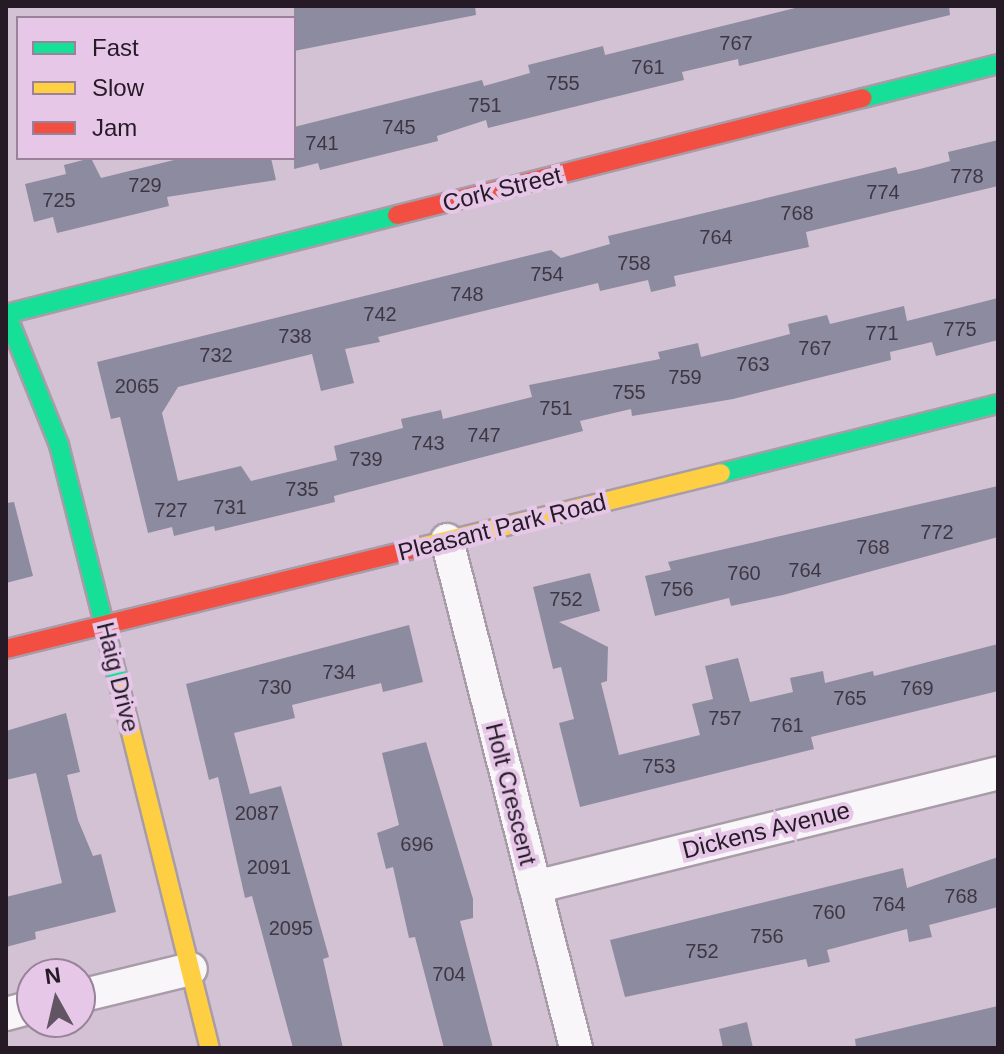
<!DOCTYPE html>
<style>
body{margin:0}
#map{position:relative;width:1004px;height:1054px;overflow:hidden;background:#d3c2d3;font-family:Arial,sans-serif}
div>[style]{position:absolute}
.building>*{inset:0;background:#8d8ba0}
.roads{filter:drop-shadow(2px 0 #a99ca9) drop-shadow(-2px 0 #a99ca9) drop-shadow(0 2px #a99ca9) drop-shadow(0 -2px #a99ca9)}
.street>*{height:32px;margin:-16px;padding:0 16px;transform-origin:16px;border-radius:16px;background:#f8f6f8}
.fast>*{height:18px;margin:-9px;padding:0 9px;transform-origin:9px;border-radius:9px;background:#16e098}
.slow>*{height:18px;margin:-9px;padding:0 9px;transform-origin:9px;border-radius:9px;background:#ffcf43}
.jam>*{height:18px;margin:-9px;padding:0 9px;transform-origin:9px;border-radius:9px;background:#f24e42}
span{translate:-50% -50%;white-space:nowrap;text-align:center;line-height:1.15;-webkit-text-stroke:8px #e6c7e8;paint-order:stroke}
.number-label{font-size:20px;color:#3f3644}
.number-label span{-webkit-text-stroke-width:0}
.street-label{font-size:24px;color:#251a26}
.frame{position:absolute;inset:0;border:8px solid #251a26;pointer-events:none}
.legend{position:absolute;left:16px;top:16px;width:280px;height:144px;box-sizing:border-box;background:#e6c7e8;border:2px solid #99829a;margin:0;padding:10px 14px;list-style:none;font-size:24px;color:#251a26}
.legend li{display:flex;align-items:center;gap:16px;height:40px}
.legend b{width:40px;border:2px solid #99829a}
.north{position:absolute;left:16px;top:958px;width:80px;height:80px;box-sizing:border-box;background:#e6c7e8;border:2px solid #99829a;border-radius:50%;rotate:352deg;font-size:22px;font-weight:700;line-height:32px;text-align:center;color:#251a26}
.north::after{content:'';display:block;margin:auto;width:28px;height:36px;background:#625563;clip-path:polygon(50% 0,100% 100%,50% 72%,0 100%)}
</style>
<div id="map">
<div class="building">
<i style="clip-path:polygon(294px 6px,475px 6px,476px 15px,294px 51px)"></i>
<i style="clip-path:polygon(803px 6px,949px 6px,950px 15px,739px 66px,738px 59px,682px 72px,684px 80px,488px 128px,486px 120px,437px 136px,438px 141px,320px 170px,318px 163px,294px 169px,294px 127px,482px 80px,484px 86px,530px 73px,528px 65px,603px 46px,605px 55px)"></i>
<i style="clip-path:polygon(998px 140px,998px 186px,806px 232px,809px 247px,674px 276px,676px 286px,651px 292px,648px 280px,600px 291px,598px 283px,378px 337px,380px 342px,345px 349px,354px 383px,321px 391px,312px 354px,178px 387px,162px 413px,178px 481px,241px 466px,251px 481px,337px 460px,334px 446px,403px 428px,401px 419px,441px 410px,443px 419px,532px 397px,529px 385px,660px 359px,658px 352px,698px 343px,701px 357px,790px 334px,788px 324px,827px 315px,830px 324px,904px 306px,907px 321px,998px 298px,998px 340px,936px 356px,932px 342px,890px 352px,891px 360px,733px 399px,632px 416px,631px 409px,580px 421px,583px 431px,334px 496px,335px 502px,215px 531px,214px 526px,174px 536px,172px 527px,148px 533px,120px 417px,111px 419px,97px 362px,551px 250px,561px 258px,610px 244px,608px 236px,896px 167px,898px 174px,920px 169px,950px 161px,948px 152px)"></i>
<i style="clip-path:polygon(91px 158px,101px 178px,182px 158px,271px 158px,276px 180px,167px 197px,169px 206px,57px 233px,53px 217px,34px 222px,25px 184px,66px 174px,64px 165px)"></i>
<i style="clip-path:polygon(998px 486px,998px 537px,783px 595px,731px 606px,729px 598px,655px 616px,645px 576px,671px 570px,668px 562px)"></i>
<i style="clip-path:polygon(14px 502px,33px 576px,6px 583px,6px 503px)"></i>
<i style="clip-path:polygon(590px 573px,600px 611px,559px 622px,608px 647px,607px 681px,601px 683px,619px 755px,700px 735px,692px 704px,713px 699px,705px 666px,738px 658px,750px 702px,793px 692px,790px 678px,823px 671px,825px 683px,873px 671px,874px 676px,998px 644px,998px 691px,811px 737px,814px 749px,580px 807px,559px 723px,574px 719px,561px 667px,553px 669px,533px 587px)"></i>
<i style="clip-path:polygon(409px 625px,423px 682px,383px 692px,381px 683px,292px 705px,295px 718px,234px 733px,250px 794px,281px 786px,329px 957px,323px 959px,343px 1048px,293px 1048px,252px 896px,245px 898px,218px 777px,209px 780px,186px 684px)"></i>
<i style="clip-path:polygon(66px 713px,80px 772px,67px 775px,78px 820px,93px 856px,101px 854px,116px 912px,35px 932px,36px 939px,6px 947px,6px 897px,62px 883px,36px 773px,6px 780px,6px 731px)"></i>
<i style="clip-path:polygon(426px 742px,473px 899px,473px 918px,460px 921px,493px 1048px,444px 1048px,415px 937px,409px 938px,393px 867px,386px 869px,377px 833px,399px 825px,382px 753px)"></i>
<i style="clip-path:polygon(998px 857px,998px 907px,929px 925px,932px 937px,909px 942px,907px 929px,827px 950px,830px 962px,808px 967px,806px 959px,625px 997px,610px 940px,903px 868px,907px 888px)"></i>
<i style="clip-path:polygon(998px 1006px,998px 1048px,856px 1048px,855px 1039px)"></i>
<i style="clip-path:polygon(747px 1022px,753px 1048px,723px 1048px,719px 1029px)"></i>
</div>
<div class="roads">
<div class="street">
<i style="left:447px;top:540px;width:524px;rotate:75.75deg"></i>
<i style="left:535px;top:887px;width:477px;rotate:-13.8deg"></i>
<i style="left:80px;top:996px;width:114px;rotate:-13.7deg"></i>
<i style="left:6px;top:1014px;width:27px;rotate:-15deg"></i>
</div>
<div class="fast">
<i style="left:863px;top:98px;width:139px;rotate:-14.1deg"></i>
<i style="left:6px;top:313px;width:142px;rotate:68.1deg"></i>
<i style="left:59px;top:445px;width:251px;rotate:75.9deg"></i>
<i style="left:6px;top:314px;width:403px;rotate:-14.2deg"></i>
<i style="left:721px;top:473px;width:285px;rotate:-14deg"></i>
</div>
<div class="slow">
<i style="left:416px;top:548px;width:314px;rotate:-13.8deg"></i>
<i style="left:120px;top:688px;width:371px;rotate:76deg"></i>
</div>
<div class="jam">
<i style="left:397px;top:215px;width:480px;rotate:-14.1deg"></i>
<i style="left:6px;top:649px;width:422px;rotate:-13.8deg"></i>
</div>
</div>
<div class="number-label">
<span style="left:736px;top:43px">767</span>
<span style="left:648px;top:67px">761</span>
<span style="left:563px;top:83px">755</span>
<span style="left:485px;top:105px">751</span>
<span style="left:399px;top:127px">745</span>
<span style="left:322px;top:143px">741</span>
<span style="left:967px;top:176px">778</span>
<span style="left:145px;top:185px">729</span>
<span style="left:883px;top:192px">774</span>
<span style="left:59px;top:200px">725</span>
<span style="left:797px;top:213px">768</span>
<span style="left:716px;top:237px">764</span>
<span style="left:634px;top:263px">758</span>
<span style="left:547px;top:274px">754</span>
<span style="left:467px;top:294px">748</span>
<span style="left:380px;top:314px">742</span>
<span style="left:960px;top:329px">775</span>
<span style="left:882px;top:333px">771</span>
<span style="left:295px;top:336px">738</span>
<span style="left:815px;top:348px">767</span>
<span style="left:216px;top:355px">732</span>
<span style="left:753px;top:364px">763</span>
<span style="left:685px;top:377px">759</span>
<span style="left:137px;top:386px">2065</span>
<span style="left:629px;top:392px">755</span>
<span style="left:556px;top:408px">751</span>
<span style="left:484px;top:435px">747</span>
<span style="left:428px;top:443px">743</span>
<span style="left:366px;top:459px">739</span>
<span style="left:302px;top:489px">735</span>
<span style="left:230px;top:507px">731</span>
<span style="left:171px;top:510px">727</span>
<span style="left:937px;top:532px">772</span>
<span style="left:873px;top:547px">768</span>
<span style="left:805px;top:570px">764</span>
<span style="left:744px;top:573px">760</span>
<span style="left:677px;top:589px">756</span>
<span style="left:566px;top:599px">752</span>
<span style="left:339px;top:672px">734</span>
<span style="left:275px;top:687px">730</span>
<span style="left:917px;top:688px">769</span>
<span style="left:850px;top:698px">765</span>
<span style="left:725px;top:718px">757</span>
<span style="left:787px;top:725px">761</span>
<span style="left:659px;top:766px">753</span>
<span style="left:257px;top:813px">2087</span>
<span style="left:417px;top:844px">696</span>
<span style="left:269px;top:867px">2091</span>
<span style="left:961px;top:896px">768</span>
<span style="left:889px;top:904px">764</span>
<span style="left:829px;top:912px">760</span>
<span style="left:291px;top:928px">2095</span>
<span style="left:767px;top:936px">756</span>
<span style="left:702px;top:951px">752</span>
<span style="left:449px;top:974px">704</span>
</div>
<div class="street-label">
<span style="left:502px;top:189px;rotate:-14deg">Cork Street</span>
<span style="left:502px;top:527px;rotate:-14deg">Pleasant Park Road</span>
<span style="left:118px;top:677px;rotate:76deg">Haig Drive</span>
<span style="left:511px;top:794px;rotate:76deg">Holt Crescent</span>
<span style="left:766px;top:830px;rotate:-14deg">Dickens Avenue</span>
</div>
<div class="frame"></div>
<ul class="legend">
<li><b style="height:10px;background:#16e098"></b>Fast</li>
<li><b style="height:10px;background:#ffcf43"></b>Slow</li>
<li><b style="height:10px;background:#f24e42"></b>Jam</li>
</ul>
<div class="north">N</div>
</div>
